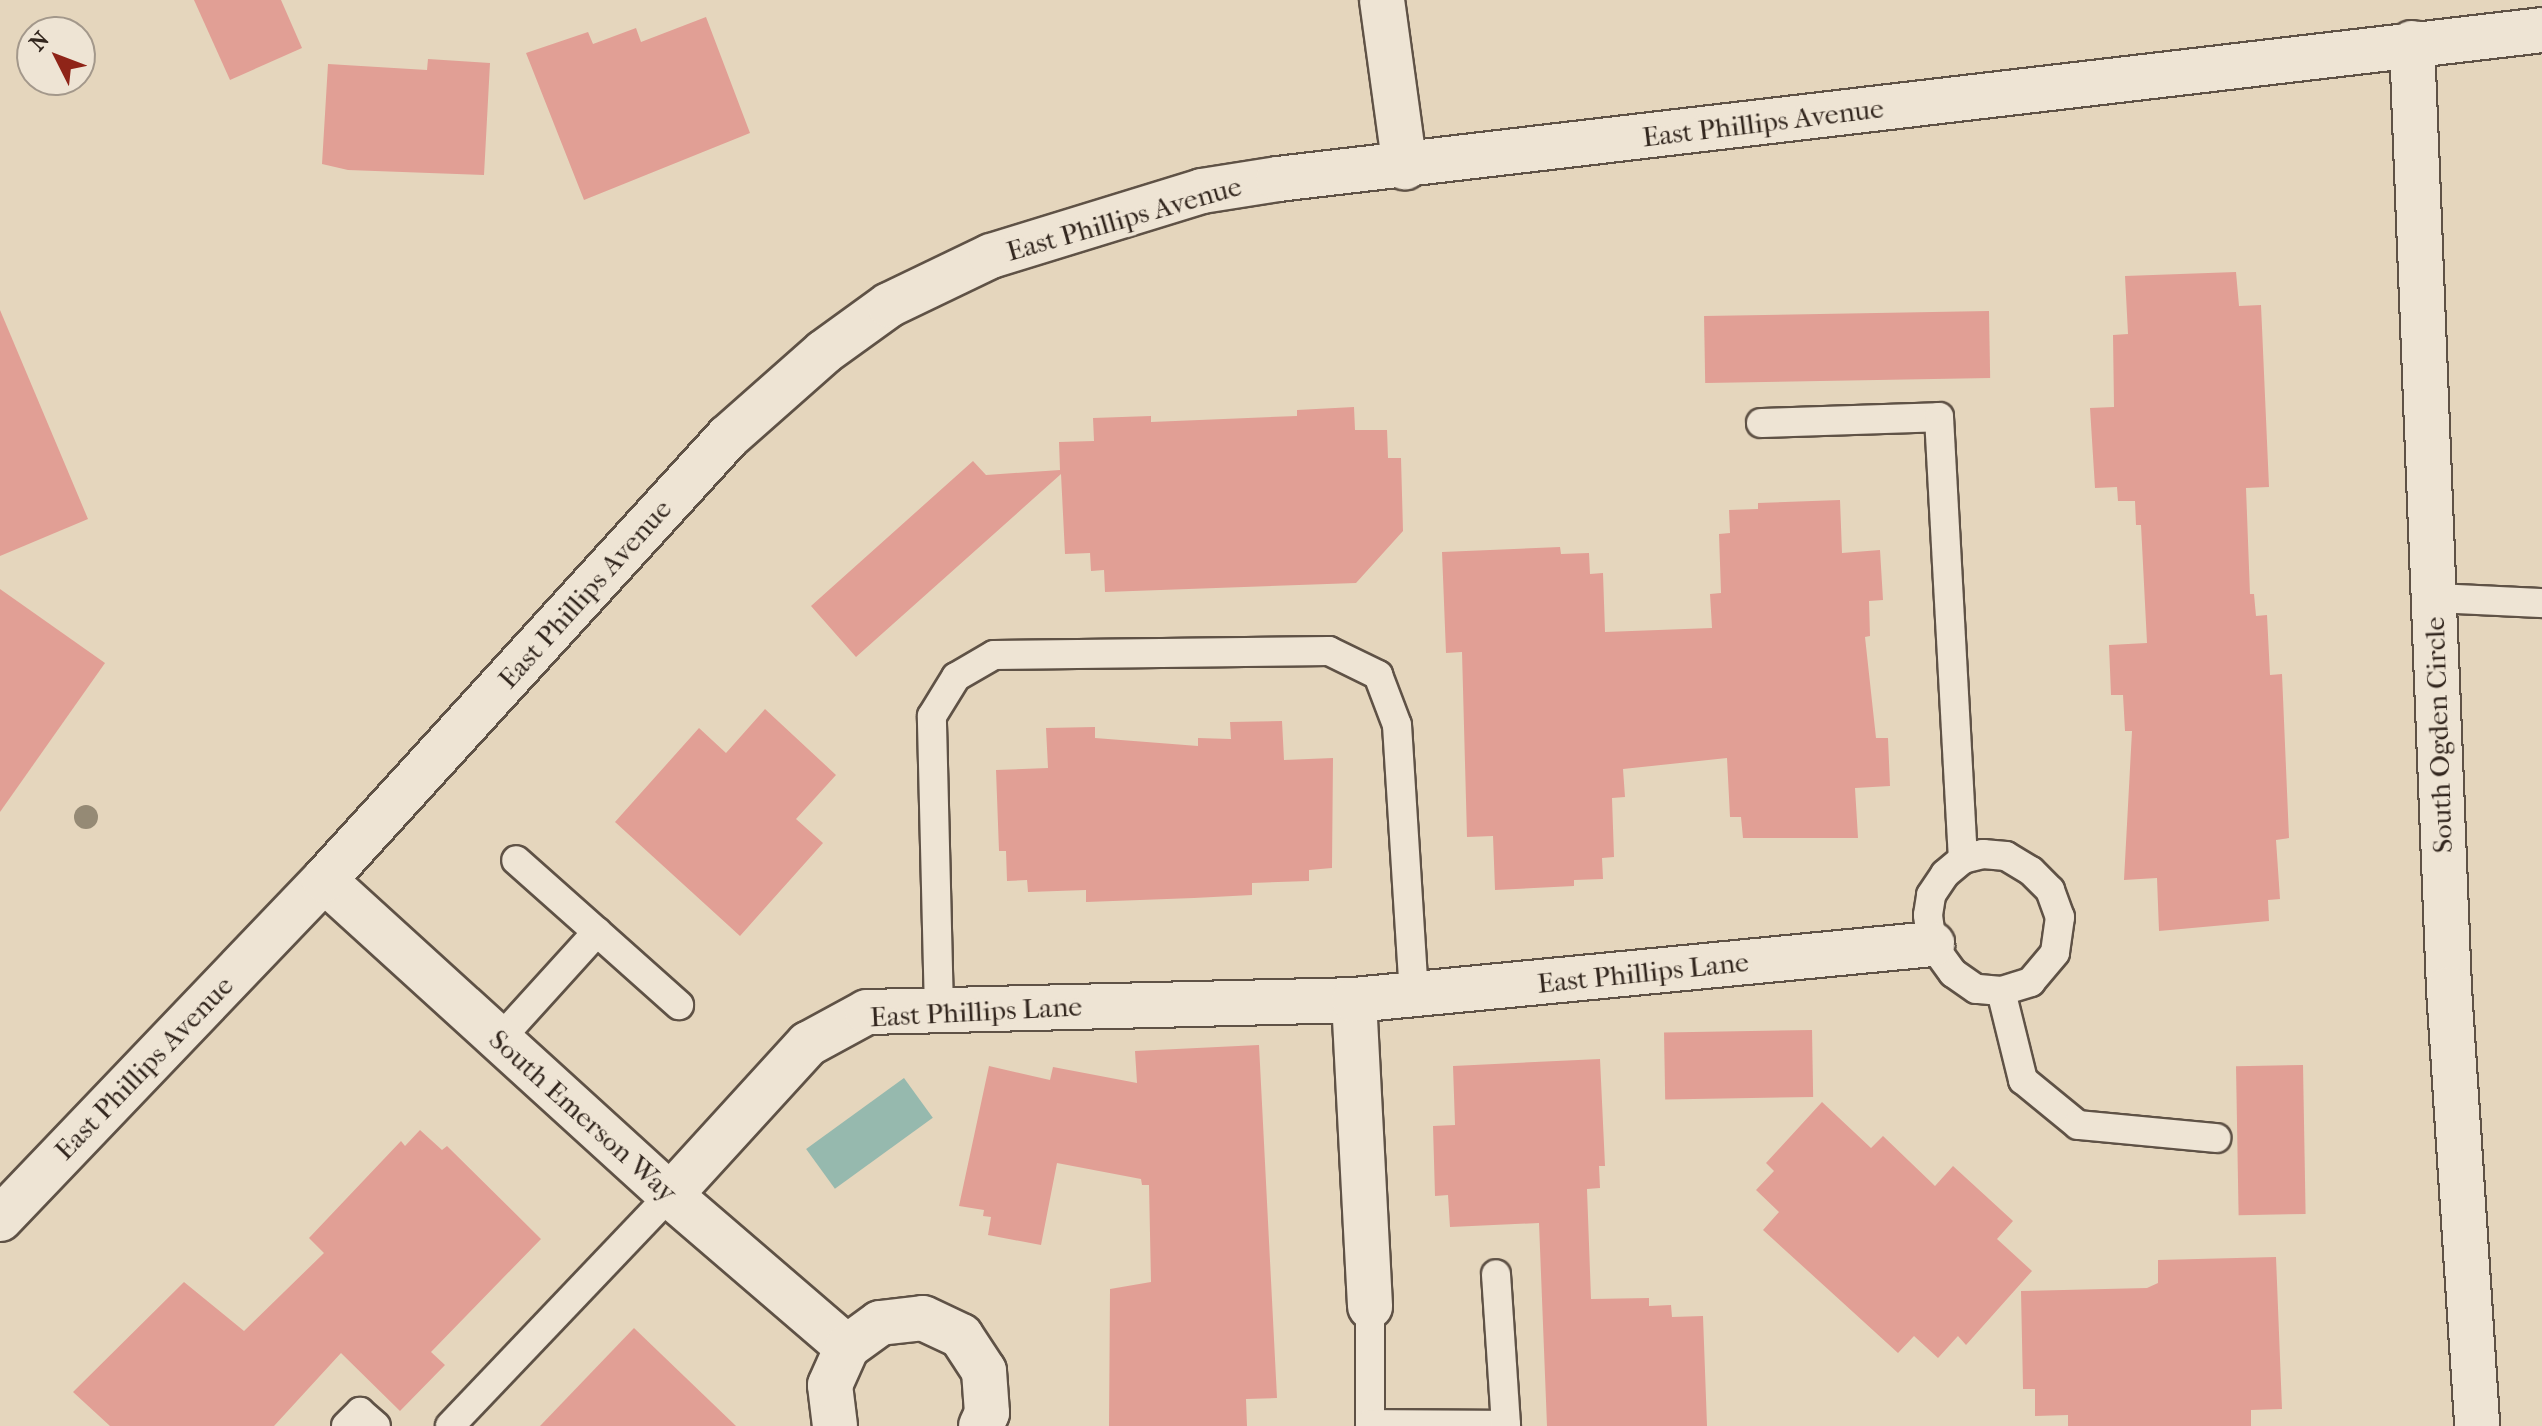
<!DOCTYPE html>
<style>
body{margin:0}
#map{position:relative;width:2542px;height:1426px;overflow:hidden;background:#e5d6bd;font-family:"IM FELL French Canon",serif}
div>[style]{position:absolute}
.water>*{inset:0;background:#96b9ae;transform-origin:0 0}
.building>*{inset:0;background:#e19f95;transform-origin:0 0}
.roads{filter:drop-shadow(2px 0 #5f5246) drop-shadow(-2px 0 #5f5246) drop-shadow(0 2px #5f5246) drop-shadow(0 -2px #5f5246)}
.service>*{height:28px;margin:-14px;padding:0 14px;transform-origin:14px;border-radius:14px;background:#eee4d4}
.minor>*{height:44px;margin:-22px;padding:0 22px;transform-origin:22px;border-radius:22px;background:#eee4d4}
.tertiary>*{height:44px;margin:-22px;padding:0 22px;transform-origin:22px;border-radius:22px;background:#eee4d4}
.trees>*{width:24px;height:24px;margin:-12px;border-radius:50%;background:#958a75}
span{translate:-50% -50%;white-space:nowrap;text-align:center;line-height:1.15;-webkit-text-stroke:7px #eee4d4;paint-order:stroke}
.street-label{font-size:28px;color:#32261e}
.north{position:absolute;left:16px;top:16px;width:80px;height:80px;box-sizing:border-box;background:#eee4d4;border:2px solid #a3988b;border-radius:50%;rotate:312deg;font-size:22px;font-weight:700;line-height:32px;text-align:center;color:#32261e}
.north::after{content:'';display:block;margin:auto;width:28px;height:36px;background:#8f2418;clip-path:polygon(50% 0,100% 100%,50% 72%,0 100%)}
</style>
<div id="map">
<div class="water">
<i style="left:904px;top:1078px;width:49px;height:121px;rotate:54deg"></i>
</div>
<div class="building">
<i style="clip-path:polygon(194px 0,281px 0,302px 48px,230px 80px)"></i>
<i style="clip-path:polygon(706px 17px,750px 133px,584px 200px,526px 53px,588px 32px,593px 44px,636px 28px,641px 42px)"></i>
<i style="clip-path:polygon(428px 59px,490px 63px,484px 175px,348px 170px,322px 164px,328px 64px,427px 70px)"></i>
<i style="clip-path:polygon(2236px 272px,2239px 306px,2261px 305px,2269px 487px,2246px 488px,2250px 594px,2254px 594px,2256px 616px,2267px 615px,2270px 675px,2282px 674px,2289px 838px,2276px 840px,2280px 899px,2268px 900px,2269px 921px,2159px 931px,2157px 878px,2124px 880px,2132px 731px,2125px 731px,2123px 695px,2111px 695px,2109px 645px,2147px 643px,2141px 525px,2136px 525px,2135px 501px,2118px 501px,2117px 487px,2095px 488px,2090px 408px,2114px 407px,2113px 335px,2128px 334px,2125px 276px)"></i>
<i style="clip-path:polygon(0 310px,88px 519px,0 556px)"></i>
<i style="left:1989px;top:311px;width:67px;height:285px;rotate:89deg"></i>
<i style="clip-path:polygon(1354px 407px,1355px 430px,1387px 430px,1388px 458px,1401px 458px,1403px 531px,1356px 583px,1105px 592px,1104px 570px,1091px 571px,1090px 553px,1065px 554px,1061px 474px,856px 657px,811px 606px,973px 461px,986px 475px,1060px 470px,1059px 442px,1094px 441px,1093px 418px,1151px 416px,1151px 422px,1297px 416px,1297px 410px)"></i>
<i style="clip-path:polygon(1840px 500px,1842px 553px,1880px 550px,1883px 600px,1869px 601px,1870px 636px,1865px 637px,1876px 738px,1888px 738px,1890px 786px,1855px 788px,1858px 838px,1743px 838px,1741px 817px,1730px 817px,1727px 758px,1623px 769px,1625px 797px,1612px 798px,1614px 857px,1602px 858px,1603px 879px,1574px 880px,1574px 886px,1495px 890px,1493px 836px,1467px 837px,1462px 652px,1446px 653px,1442px 552px,1560px 547px,1561px 554px,1589px 553px,1590px 574px,1603px 573px,1605px 632px,1712px 628px,1710px 594px,1721px 593px,1719px 534px,1730px 533px,1729px 510px,1758px 509px,1758px 503px)"></i>
<i style="clip-path:polygon(0 589px,105px 663px,0 812px)"></i>
<i style="clip-path:polygon(765px 709px,836px 775px,796px 819px,823px 843px,740px 936px,615px 822px,699px 728px,726px 753px)"></i>
<i style="clip-path:polygon(1282px 721px,1284px 760px,1333px 758px,1332px 868px,1309px 870px,1309px 881px,1252px 883px,1252px 895px,1194px 898px,1086px 902px,1086px 890px,1028px 892px,1027px 880px,1007px 881px,1006px 851px,999px 851px,996px 770px,1048px 768px,1046px 728px,1095px 727px,1095px 738px,1198px 746px,1198px 738px,1231px 739px,1230px 722px)"></i>
<i style="left:1812px;top:1030px;width:67px;height:148px;rotate:89deg"></i>
<i style="clip-path:polygon(1259px 1045px,1277px 1398px,1246px 1399px,1247px 1426px,1109px 1426px,1110px 1289px,1151px 1282px,1149px 1185px,1142px 1185px,1141px 1179px,1057px 1163px,1041px 1245px,988px 1235px,991px 1217px,983px 1216px,984px 1210px,959px 1206px,989px 1066px,1050px 1080px,1053px 1067px,1137px 1083px,1135px 1051px)"></i>
<i style="clip-path:polygon(1600px 1059px,1605px 1166px,1599px 1166px,1600px 1188px,1587px 1189px,1591px 1299px,1649px 1298px,1649px 1306px,1671px 1305px,1672px 1317px,1703px 1316px,1707px 1426px,1547px 1426px,1539px 1223px,1450px 1227px,1448px 1195px,1435px 1196px,1433px 1126px,1455px 1125px,1453px 1066px)"></i>
<i style="left:2303px;top:1065px;width:149px;height:67px;rotate:89deg"></i>
<i style="clip-path:polygon(1822px 1102px,1871px 1148px,1883px 1136px,1935px 1186px,1953px 1166px,2013px 1221px,1997px 1239px,2032px 1271px,1966px 1345px,1958px 1336px,1938px 1358px,1914px 1336px,1898px 1353px,1763px 1230px,1779px 1212px,1756px 1190px,1774px 1171px,1766px 1163px)"></i>
<i style="clip-path:polygon(420px 1130px,442px 1150px,447px 1146px,541px 1239px,431px 1352px,445px 1365px,400px 1411px,341px 1353px,274px 1426px,110px 1426px,73px 1392px,184px 1282px,244px 1331px,324px 1253px,309px 1238px,401px 1141px,405px 1146px)"></i>
<i style="clip-path:polygon(2276px 1257px,2282px 1409px,2251px 1410px,2251px 1426px,2068px 1426px,2068px 1415px,2035px 1416px,2035px 1389px,2023px 1389px,2021px 1291px,2147px 1288px,2158px 1283px,2158px 1260px)"></i>
<i style="clip-path:polygon(634px 1328px,736px 1426px,540px 1426px)"></i>
</div>
<div class="roads">
<div class="service">
<i style="left:1761px;top:423px;width:178px;rotate:-1.9deg"></i>
<i style="left:1939px;top:417px;width:443px;rotate:86.9deg"></i>
<i style="left:2434px;top:598px;width:108px;rotate:2.7deg"></i>
<i style="left:1983px;top:854px;width:23px;rotate:5deg"></i>
<i style="left:2006px;top:856px;width:29px;rotate:31deg"></i>
<i style="left:2031px;top:871px;width:27px;rotate:45deg"></i>
<i style="left:2050px;top:890px;width:29px;rotate:70deg"></i>
<i style="left:2060px;top:917px;width:36px;rotate:98deg"></i>
<i style="left:2055px;top:953px;width:38px;rotate:130deg"></i>
<i style="left:2031px;top:982px;width:31px;rotate:163deg"></i>
<i style="left:2001px;top:991px;width:25px;rotate:-175deg"></i>
<i style="left:1976px;top:989px;width:28px;rotate:-145deg"></i>
<i style="left:1953px;top:973px;width:36px;rotate:-126deg"></i>
<i style="left:1932px;top:944px;width:29px;rotate:-98deg"></i>
<i style="left:1928px;top:915px;width:20px;rotate:-81deg"></i>
<i style="left:1931px;top:895px;width:25px;rotate:-56deg"></i>
<i style="left:1945px;top:874px;width:23px;rotate:-40deg"></i>
<i style="left:1963px;top:859px;width:21px;rotate:-14deg"></i>
<i style="left:597px;top:932px;width:110px;rotate:41.7deg"></i>
<i style="left:2001px;top:991px;width:92px;rotate:76.1deg"></i>
<i style="left:2023px;top:1080px;width:71px;rotate:39.3deg"></i>
<i style="left:2078px;top:1125px;width:139px;rotate:5.4deg"></i>
<i style="left:939px;top:1010px;width:294px;rotate:-91.4deg"></i>
<i style="left:932px;top:716px;width:46px;rotate:-58.4deg"></i>
<i style="left:956px;top:677px;width:44px;rotate:-30.1deg"></i>
<i style="left:994px;top:655px;width:335px;rotate:-0.7deg"></i>
<i style="left:1329px;top:651px;width:55px;rotate:26.1deg"></i>
<i style="left:1378px;top:675px;width:53px;rotate:69.2deg"></i>
<i style="left:1397px;top:725px;width:271px;rotate:86.4deg"></i>
<i style="left:499px;top:1040px;width:146px;rotate:-47.8deg"></i>
<i style="left:597px;top:932px;width:108px;rotate:-138.4deg"></i>
<i style="left:1370px;top:1307px;width:117px;rotate:90deg"></i>
<i style="left:1370px;top:1424px;width:136px;rotate:0.4deg"></i>
<i style="left:1506px;top:1425px;width:151px;rotate:-93.8deg"></i>
<i style="left:346px;top:1426px;width:20px;rotate:-45deg"></i>
<i style="left:360px;top:1412px;width:21px;rotate:41deg"></i>
<i style="left:450px;top:1426px;width:319px;rotate:-46.4deg"></i>
</div>
<div class="minor">
<i style="left:1382px;top:0;width:169px;rotate:82.2deg"></i>
<i style="left:2412px;top:43px;width:947px;rotate:87.76deg"></i>
<i style="left:2449px;top:989px;width:438px;rotate:86.3deg"></i>
<i style="left:324px;top:880px;width:468px;rotate:42.3deg"></i>
<i style="left:670px;top:1195px;width:233px;rotate:40.7deg"></i>
<i style="left:1354px;top:1000px;width:307px;rotate:87deg"></i>
<i style="left:670px;top:1195px;width:205px;rotate:-47.6deg"></i>
<i style="left:808px;top:1044px;width:67px;rotate:-28.5deg"></i>
<i style="left:867px;top:1012px;width:487px;rotate:-1.4deg"></i>
<i style="left:1354px;top:1000px;width:581px;rotate:-5.53deg"></i>
<i style="left:835px;top:1426px;width:41px;rotate:-97deg"></i>
<i style="left:830px;top:1385px;width:42px;rotate:-65.9deg"></i>
<i style="left:847px;top:1347px;width:41px;rotate:-36deg"></i>
<i style="left:880px;top:1323px;width:43px;rotate:-6.6deg"></i>
<i style="left:923px;top:1318px;width:42px;rotate:25.3deg"></i>
<i style="left:961px;top:1336px;width:42px;rotate:56.7deg"></i>
<i style="left:984px;top:1371px;width:42px;rotate:85.9deg"></i>
<i style="left:987px;top:1413px;width:14px;rotate:115deg"></i>
</div>
<div class="tertiary">
<i style="left:0;top:1219px;width:469px;rotate:-46.3deg"></i>
<i style="left:324px;top:880px;width:600px;rotate:-47.64deg"></i>
<i style="left:728px;top:437px;width:128px;rotate:-41.5deg"></i>
<i style="left:824px;top:352px;width:80px;rotate:-35.9deg"></i>
<i style="left:889px;top:305px;width:113px;rotate:-25.7deg"></i>
<i style="left:991px;top:256px;width:221px;rotate:-17.1deg"></i>
<i style="left:1202px;top:191px;width:77px;rotate:-9deg"></i>
<i style="left:1278px;top:179px;width:1273px;rotate:-6.72deg"></i>
</div>
</div>
<div class="trees">
<i style="left:86px;top:817px"></i>
</div>
<div class="street-label">
<span style="left:1763px;top:123px;rotate:-7deg">East Phillips Avenue</span>
<span style="left:1124px;top:219px;rotate:-16deg">East Phillips Avenue</span>
<span style="left:585px;top:594px;rotate:-48deg">East Phillips Avenue</span>
<span style="left:2439px;top:735px;rotate:-92deg">South Ogden Circle</span>
<span style="left:1643px;top:973px;rotate:-6deg">East Phillips Lane</span>
<span style="left:976px;top:1012px;rotate:-3deg">East Phillips Lane</span>
<span style="left:144px;top:1068px;rotate:-46deg">East Phillips Avenue</span>
<span style="left:583px;top:1116px;rotate:42deg">South Emerson Way</span>
</div>
<div class="north">N</div>
</div>
